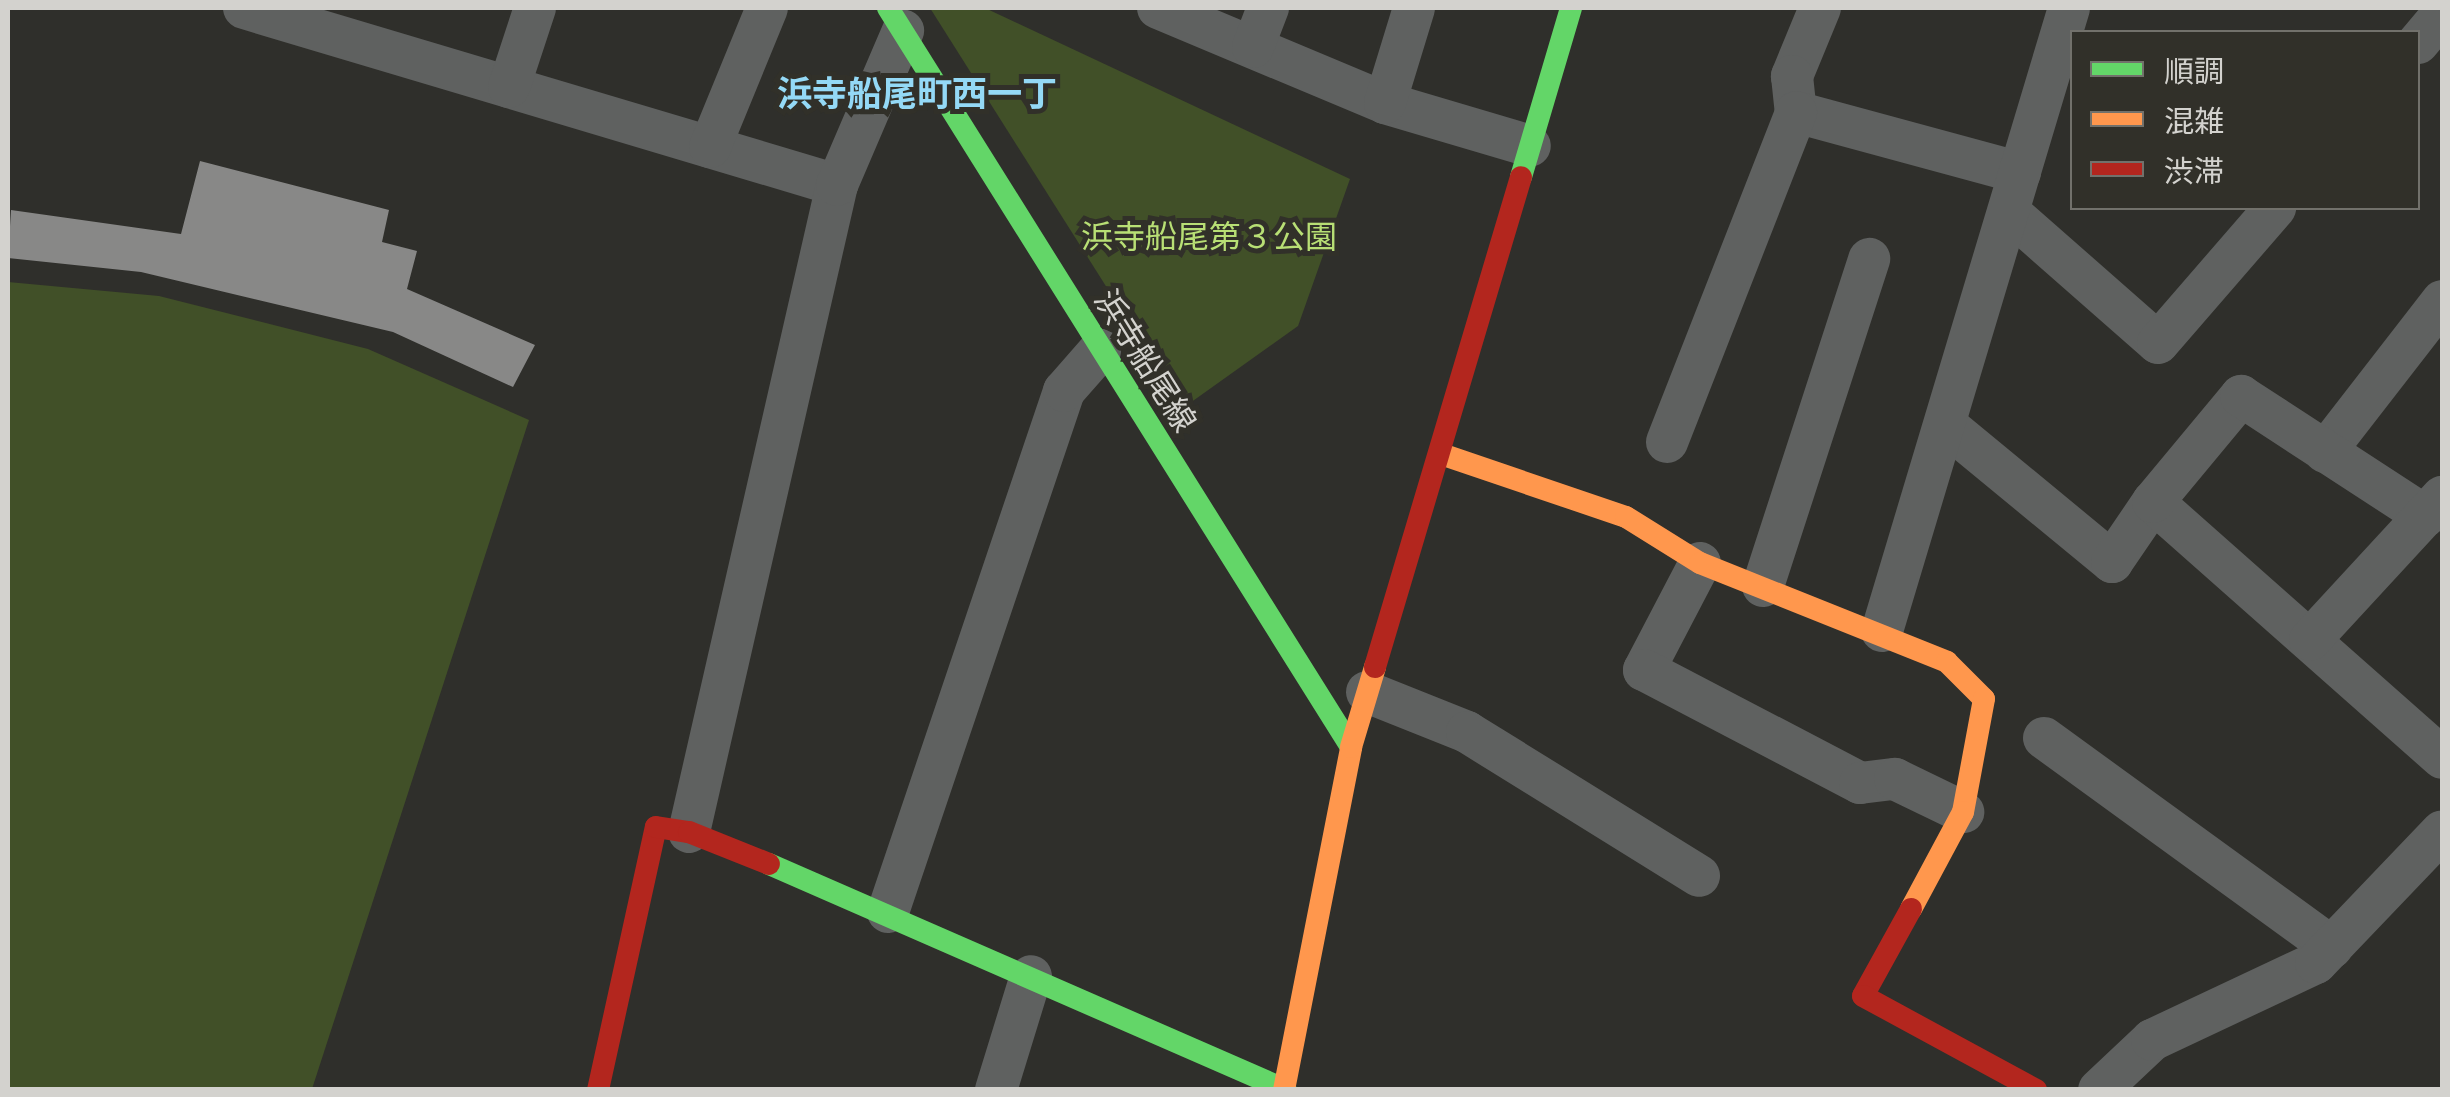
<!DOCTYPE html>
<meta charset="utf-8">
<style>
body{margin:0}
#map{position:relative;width:2450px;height:1097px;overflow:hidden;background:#2f2f2b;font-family:"Public Sans","Noto Sans JP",sans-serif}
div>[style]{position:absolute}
.green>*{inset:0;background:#415028}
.building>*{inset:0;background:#888887}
.street>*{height:42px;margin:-21px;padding:0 21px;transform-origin:21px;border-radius:21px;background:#5f6160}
.fast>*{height:22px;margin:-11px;padding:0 11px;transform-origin:11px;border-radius:11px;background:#63d668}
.slow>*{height:22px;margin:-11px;padding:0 11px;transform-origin:11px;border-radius:11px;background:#ff974d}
.jam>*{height:22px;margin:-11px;padding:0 11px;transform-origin:11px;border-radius:11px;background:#b3261e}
span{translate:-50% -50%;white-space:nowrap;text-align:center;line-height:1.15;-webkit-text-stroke:10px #313029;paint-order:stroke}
.park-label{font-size:32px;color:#b8df75}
.street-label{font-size:32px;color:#d3d2ce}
.neighbourhood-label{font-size:35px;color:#94d9f6;font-weight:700}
.frame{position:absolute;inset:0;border:10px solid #d3d2ce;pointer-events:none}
.legend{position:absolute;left:2070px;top:30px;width:350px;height:180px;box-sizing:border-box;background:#313029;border:2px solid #72716b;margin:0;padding:12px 18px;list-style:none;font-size:30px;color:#d3d2ce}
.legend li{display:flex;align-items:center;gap:20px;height:50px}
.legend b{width:50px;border:2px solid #72716b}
</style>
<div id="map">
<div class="green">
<i style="clip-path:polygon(930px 8px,985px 8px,1350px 179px,1298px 326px,1183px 408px)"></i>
<i style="clip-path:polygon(8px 282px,159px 296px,368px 349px,529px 420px,312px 1089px,8px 1089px)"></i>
</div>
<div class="building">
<i style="clip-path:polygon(200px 161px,389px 210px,382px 242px,417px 251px,407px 289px,535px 345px,513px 387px,393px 332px,141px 272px,8px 258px,11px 210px,181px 234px)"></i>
</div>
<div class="street">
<i style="left:244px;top:8px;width:619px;rotate:16.62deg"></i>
<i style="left:1158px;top:8px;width:246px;rotate:22.7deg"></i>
<i style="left:1385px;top:103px;width:151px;rotate:16.5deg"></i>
<i style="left:1820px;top:8px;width:74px;rotate:112.4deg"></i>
<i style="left:1792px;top:76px;width:36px;rotate:84deg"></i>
<i style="left:1796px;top:112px;width:232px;rotate:15.2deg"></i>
<i style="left:2418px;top:43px;width:38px;rotate:-50deg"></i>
<i style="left:1253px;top:47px;width:42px;rotate:-69deg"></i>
<i style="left:509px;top:87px;width:83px;rotate:-71.8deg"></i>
<i style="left:1385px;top:103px;width:99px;rotate:-73deg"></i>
<i style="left:710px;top:147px;width:150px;rotate:-67.7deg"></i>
<i style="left:2009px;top:212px;width:198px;rotate:41.3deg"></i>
<i style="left:2158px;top:343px;width:179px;rotate:-49.1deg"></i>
<i style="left:1947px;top:426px;width:214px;rotate:39.5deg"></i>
<i style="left:2112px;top:562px;width:73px;rotate:-55.7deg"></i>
<i style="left:2153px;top:502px;width:386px;rotate:41.5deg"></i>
<i style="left:1667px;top:442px;width:354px;rotate:-68.6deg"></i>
<i style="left:2325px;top:452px;width:191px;rotate:-52.2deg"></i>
<i style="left:2153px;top:502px;width:138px;rotate:-50.3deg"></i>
<i style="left:2241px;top:396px;width:220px;rotate:33.1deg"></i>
<i style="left:1700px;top:563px;width:121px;rotate:117.6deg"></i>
<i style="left:1644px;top:670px;width:244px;rotate:27.6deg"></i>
<i style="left:1860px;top:783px;width:35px;rotate:-7deg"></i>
<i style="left:1895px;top:779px;width:76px;rotate:25.9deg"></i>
<i style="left:1763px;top:586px;width:344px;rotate:-72deg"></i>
<i style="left:1882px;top:631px;width:650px;rotate:-73.29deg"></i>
<i style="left:2310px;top:640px;width:195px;rotate:-47.3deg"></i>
<i style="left:1367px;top:692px;width:108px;rotate:21.8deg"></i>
<i style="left:1467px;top:732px;width:273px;rotate:31.8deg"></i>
<i style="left:2044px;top:738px;width:356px;rotate:36deg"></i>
<i style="left:689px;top:832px;width:664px;rotate:-77.12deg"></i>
<i style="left:837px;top:185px;width:168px;rotate:-66.8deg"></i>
<i style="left:888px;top:912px;width:550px;rotate:-71.33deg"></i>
<i style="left:1064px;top:391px;width:55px;rotate:-48.7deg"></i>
<i style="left:996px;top:1090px;width:119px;rotate:-72.9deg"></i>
<i style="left:2099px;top:1090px;width:73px;rotate:-43.3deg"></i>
<i style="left:2152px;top:1040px;width:181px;rotate:-25.2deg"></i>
<i style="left:2316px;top:963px;width:182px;rotate:-46.3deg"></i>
</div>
<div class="fast">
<i style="left:888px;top:8px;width:872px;rotate:57.93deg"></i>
<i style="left:1521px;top:177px;width:176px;rotate:-73.5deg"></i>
<i style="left:769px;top:864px;width:564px;rotate:23.61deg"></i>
</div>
<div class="slow">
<i style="left:1441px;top:454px;width:195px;rotate:18.8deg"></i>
<i style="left:1626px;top:517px;width:87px;rotate:31.9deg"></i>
<i style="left:1700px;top:563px;width:266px;rotate:21.8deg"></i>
<i style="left:1947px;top:662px;width:52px;rotate:45deg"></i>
<i style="left:1984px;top:699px;width:115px;rotate:100.5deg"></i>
<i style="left:1963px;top:812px;width:110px;rotate:118.2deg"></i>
<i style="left:1284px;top:1090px;width:349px;rotate:-78.9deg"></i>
<i style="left:1351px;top:747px;width:84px;rotate:-73.3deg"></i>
</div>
<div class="jam">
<i style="left:1375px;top:667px;width:511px;rotate:-73.41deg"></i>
<i style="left:1911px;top:909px;width:99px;rotate:118.9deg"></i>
<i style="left:1863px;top:996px;width:197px;rotate:28.5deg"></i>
<i style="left:598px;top:1090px;width:269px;rotate:-77.6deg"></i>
<i style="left:656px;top:827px;width:33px;rotate:9deg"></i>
<i style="left:689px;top:832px;width:86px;rotate:21.8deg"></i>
</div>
<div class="park-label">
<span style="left:1209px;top:237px">浜寺船尾第３公園</span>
</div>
<div class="street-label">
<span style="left:1145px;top:361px;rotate:58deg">浜寺船尾線</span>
</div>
<div class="neighbourhood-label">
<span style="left:917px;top:94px">浜寺船尾町西一丁</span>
</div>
<div class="frame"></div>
<ul class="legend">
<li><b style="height:12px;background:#63d668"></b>順調</li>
<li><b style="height:12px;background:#ff974d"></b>混雑</li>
<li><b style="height:12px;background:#b3261e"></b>渋滞</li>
</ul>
</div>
